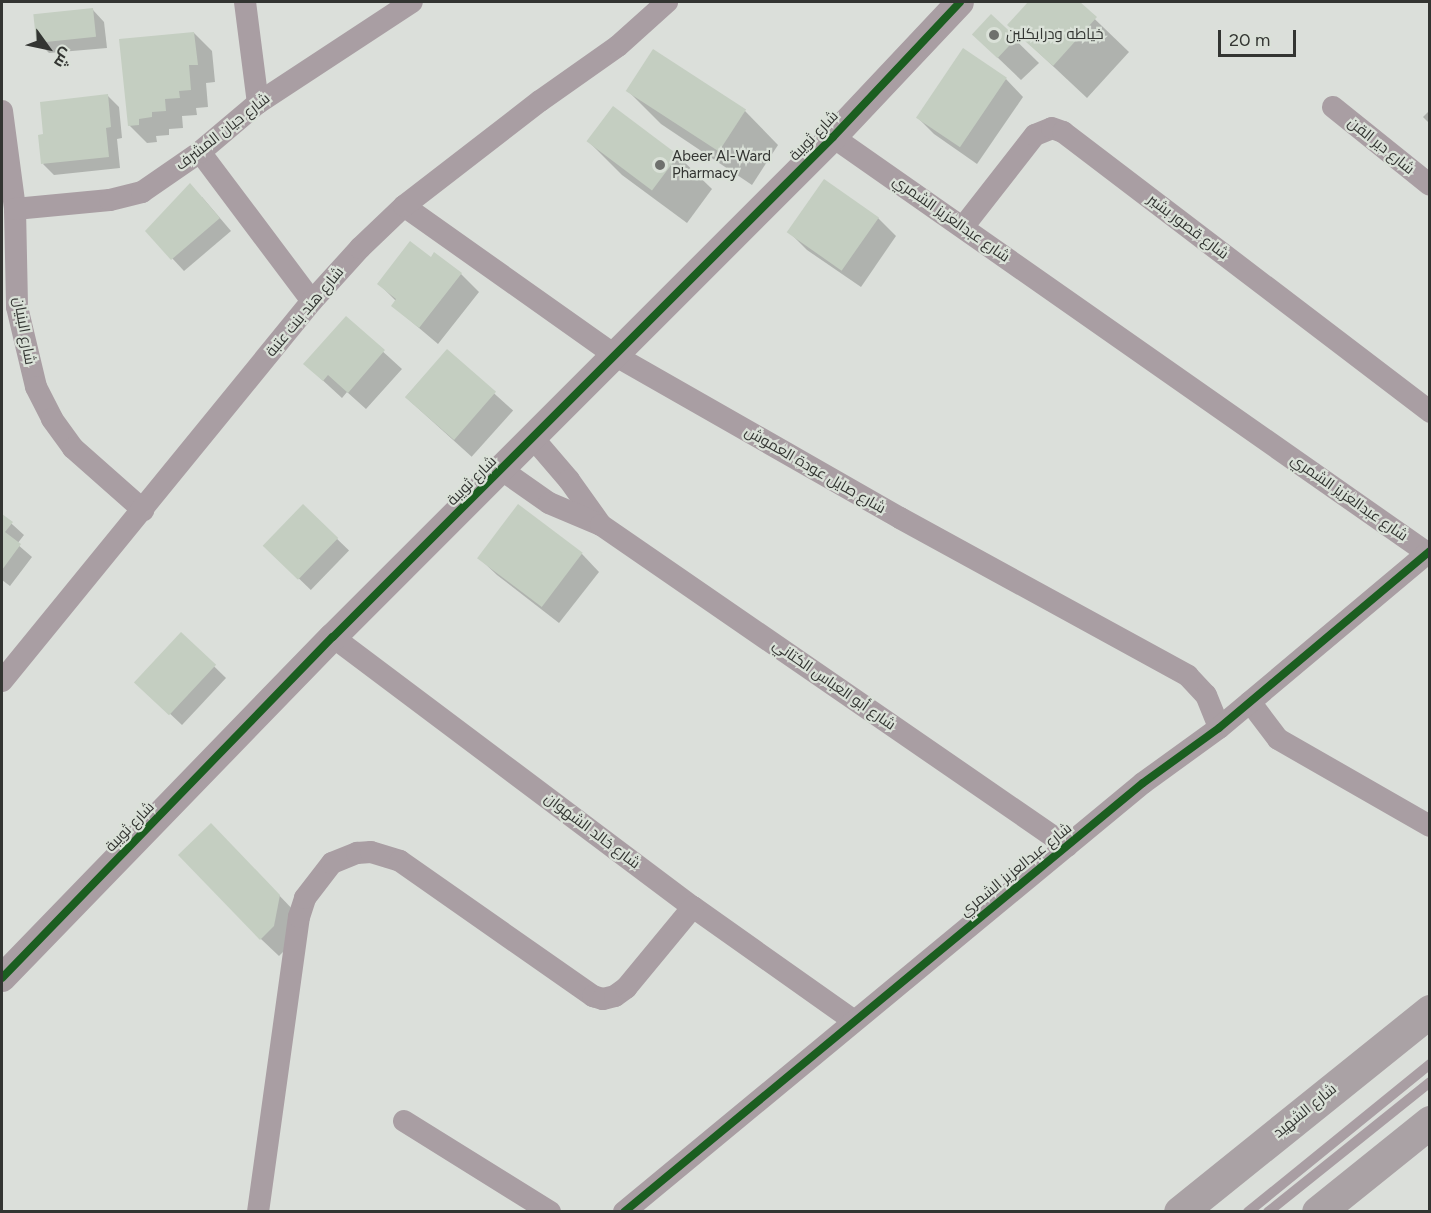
<!DOCTYPE html>
<meta charset="utf-8">
<style>
body{margin:0}
#map{position:relative;width:1431px;height:1213px;overflow:hidden;background:#dbdfda;font-family:Figtree,Cairo,sans-serif}
div>[style]{position:absolute}
.shadow>*{inset:0;background:#0003;transform-origin:0 0}
.building>*{inset:0;background:#c4cec1;transform-origin:0 0}
.service>*{height:10px;margin:-5px;padding:0 5px;transform-origin:5px;border-radius:5px;background:#a99ea3}
.minor>*{height:22px;margin:-11px;padding:0 11px;transform-origin:11px;border-radius:11px;background:#a99ea3}
.tertiary>*{height:28px;margin:-14px;padding:0 14px;transform-origin:14px;border-radius:14px;background:#a99ea3}
.trunk>*{height:33px;margin:-16.5px;padding:0 16.5px;transform-origin:16.5px;border-radius:16.5px;background:#aaa2a5}
.cycleway>*{height:8px;margin:-4px;padding:0 4px;transform-origin:4px;border-radius:4px;background:#1b5e20}
.dots>*{width:16px;height:16px;translate:-50% -50%;box-sizing:border-box;border:3px solid #dae1d8;border-radius:50%}
span{translate:-50% -50%;white-space:nowrap;text-align:center;line-height:1.15;-webkit-text-stroke:4.5px #dae1d8;paint-order:stroke}
.poi-label{font-size:15px;color:#333532}
.left{translate:0 -50%;text-align:left}
.street-label{font-size:15px;color:#333532}
.frame{position:absolute;inset:0;border:3px solid #333532;pointer-events:none}
.north{position:absolute;left:18px;top:18px;width:60px;height:60px;-webkit-text-stroke:4px #dae1d8;paint-order:stroke;rotate:123deg;font-size:16px;font-weight:700;line-height:24px;text-align:center;color:#333532}
.north::after{content:'';display:block;margin:auto;width:21px;height:27px;background:#333532;clip-path:polygon(50% 0,100% 100%,50% 72%,0 100%)}
.scale{position:absolute;left:1218px;top:30px;width:78px;height:27px;box-sizing:border-box;border:3px solid #333532;border-top:0;padding-left:8px;font-size:18px;line-height:21px;white-space:nowrap;color:#333532;-webkit-text-stroke:4px #dae1d8;paint-order:stroke}
</style>
<div id="map">
<div class="shadow">
<i style="clip-path:polygon(1030px 2px,1077px 2px,1129px 52px,1087px 98px,1009px 25px)"></i>
<i style="clip-path:polygon(93px 10px,104px 22px,107px 48px,49px 53px,37px 41px)"></i>
<i style="clip-path:polygon(991px 16px,1039px 63px,1021px 80px,996px 56px)"></i>
<i style="clip-path:polygon(194px 33px,212px 51px,215px 82px,206px 83px,208px 107px,196px 108px,197px 115px,182px 116px,183px 128px,169px 129px,169px 135px,156px 136px,157px 142px,147px 143px,129px 125px)"></i>
<i style="clip-path:polygon(1006px 79px,1023px 97px,977px 164px,934px 134px,917px 117px)"></i>
<i style="clip-path:polygon(627px 90px,745px 111px,778px 145px,752px 185px,661px 124px)"></i>
<i style="clip-path:polygon(107px 95px,119px 107px,122px 138px,117px 139px,120px 168px,54px 175px,43px 164px)"></i>
<i style="clip-path:polygon(1430px 110px,1430px 124px,1423px 117px)"></i>
<i style="clip-path:polygon(589px 142px,678px 156px,712px 189px,687px 223px,622px 175px)"></i>
<i style="clip-path:polygon(202px 197px,231px 231px,184px 271px,147px 231px)"></i>
<i style="clip-path:polygon(878px 218px,896px 236px,861px 287px,807px 250px,789px 232px)"></i>
<i style="clip-path:polygon(431px 259px,461px 274px,479px 292px,438px 344px,393px 306px,396px 301px,379px 284px)"></i>
<i style="clip-path:polygon(346px 318px,402px 369px,366px 409px,347px 392px,342px 398px,305px 364px)"></i>
<i style="left:447px;top:351px;width:89px;height:62px;rotate:42deg"></i>
<i style="left:303px;top:506px;width:64px;height:55px;rotate:44deg"></i>
<i style="clip-path:polygon(2px 515px,24px 535px,17px 544px,32px 557px,10px 586px,2px 580px)"></i>
<i style="clip-path:polygon(582px 554px,599px 572px,559px 623px,497px 575px,479px 558px)"></i>
<i style="clip-path:polygon(181px 634px,226px 678px,182px 725px,148px 693px)"></i>
<i style="clip-path:polygon(229px 843px,297px 914px,291px 944px,279px 956px,261px 939px)"></i>
</div>
<div class="building">
<i style="clip-path:polygon(1028px 2px,1080px 2px,1097px 17px,1053px 66px,1007px 25px)"></i>
<i style="left:93px;top:8px;width:29px;height:60px;rotate:84deg"></i>
<i style="left:991px;top:14px;width:35px;height:28px;rotate:43deg"></i>
<i style="clip-path:polygon(194px 32px,198px 65px,189px 65px,191px 90px,179px 91px,180px 98px,165px 99px,166px 111px,152px 112px,152px 117px,139px 119px,139px 125px,128px 126px,119px 39px)"></i>
<i style="left:963px;top:48px;width:53px;height:84px;rotate:34deg"></i>
<i style="left:653px;top:49px;width:111px;height:50px;rotate:33deg"></i>
<i style="clip-path:polygon(108px 94px,111px 127px,106px 128px,109px 157px,41px 164px,38px 135px,43px 134px,40px 102px)"></i>
<i style="left:613px;top:106px;width:82px;height:44px;rotate:37deg"></i>
<i style="left:824px;top:179px;width:67px;height:65px;rotate:35deg"></i>
<i style="clip-path:polygon(190px 183px,220px 218px,171px 260px,145px 231px)"></i>
<i style="clip-path:polygon(410px 241px,431px 257px,434px 252px,462px 273px,419px 328px,391px 306px,396px 299px,377px 284px)"></i>
<i style="clip-path:polygon(346px 316px,385px 350px,348px 393px,328px 375px,323px 381px,303px 364px)"></i>
<i style="left:447px;top:349px;width:65px;height:64px;rotate:41deg"></i>
<i style="left:303px;top:504px;width:49px;height:58px;rotate:44deg"></i>
<i style="left:518px;top:504px;width:81px;height:68px;rotate:37deg"></i>
<i style="clip-path:polygon(2px 514px,13px 522px,5px 532px,21px 544px,2px 570px)"></i>
<i style="left:181px;top:632px;width:48px;height:69px;rotate:43deg"></i>
<i style="clip-path:polygon(211px 823px,280px 895px,274px 926px,260px 940px,178px 855px)"></i>
</div>
<div class="service">
<i style="left:1248px;top:1212px;width:235px;rotate:-39.1deg"></i>
<i style="left:1268px;top:1212px;width:208px;rotate:-38.7deg"></i>
</div>
<div class="minor">
<i style="left:245px;top:2px;width:102px;rotate:82.7deg"></i>
<i style="left:1333px;top:107px;width:124px;rotate:38.8deg"></i>
<i style="left:2px;top:111px;width:99px;rotate:82.4deg"></i>
<i style="left:15px;top:209px;width:98px;rotate:88.8deg"></i>
<i style="left:17px;top:307px;width:82px;rotate:76.6deg"></i>
<i style="left:36px;top:387px;width:36px;rotate:63deg"></i>
<i style="left:52px;top:419px;width:36px;rotate:54deg"></i>
<i style="left:73px;top:448px;width:94px;rotate:41.5deg"></i>
<i style="left:833px;top:137px;width:725px;rotate:35deg"></i>
<i style="left:200px;top:152px;width:186px;rotate:53.1deg"></i>
<i style="left:404px;top:206px;width:260px;rotate:35.3deg"></i>
<i style="left:616px;top:356px;width:327px;rotate:29.7deg"></i>
<i style="left:900px;top:518px;width:328px;rotate:28.7deg"></i>
<i style="left:1188px;top:676px;width:26px;rotate:47deg"></i>
<i style="left:1206px;top:695px;width:35px;rotate:68deg"></i>
<i style="left:15px;top:209px;width:95px;rotate:-5.4deg"></i>
<i style="left:110px;top:200px;width:33px;rotate:-14deg"></i>
<i style="left:142px;top:192px;width:70px;rotate:-34.6deg"></i>
<i style="left:200px;top:152px;width:76px;rotate:-40.2deg"></i>
<i style="left:258px;top:103px;width:184px;rotate:-33.3deg"></i>
<i style="left:963px;top:227px;width:117px;rotate:-52deg"></i>
<i style="left:1035px;top:135px;width:18px;rotate:-22deg"></i>
<i style="left:1052px;top:128px;width:12px;rotate:20deg"></i>
<i style="left:1063px;top:132px;width:462px;rotate:37.3deg"></i>
<i style="left:533px;top:438px;width:55px;rotate:49.4deg"></i>
<i style="left:569px;top:480px;width:55px;rotate:54.6deg"></i>
<i style="left:502px;top:470px;width:57px;rotate:35.1deg"></i>
<i style="left:549px;top:503px;width:56px;rotate:22.9deg"></i>
<i style="left:601px;top:525px;width:566px;rotate:34.56deg"></i>
<i style="left:333px;top:637px;width:450px;rotate:36.9deg"></i>
<i style="left:693px;top:907px;width:197px;rotate:35.3deg"></i>
<i style="left:2px;top:681px;width:490px;rotate:-50.8deg"></i>
<i style="left:312px;top:301px;width:72px;rotate:-47.8deg"></i>
<i style="left:360px;top:248px;width:61px;rotate:-43.7deg"></i>
<i style="left:404px;top:206px;width:172px;rotate:-37.7deg"></i>
<i style="left:540px;top:101px;width:95px;rotate:-35.2deg"></i>
<i style="left:618px;top:46px;width:66px;rotate:-41.9deg"></i>
<i style="left:1250px;top:702px;width:46px;rotate:52.9deg"></i>
<i style="left:1278px;top:739px;width:175px;rotate:29.8deg"></i>
<i style="left:404px;top:1121px;width:172px;rotate:31.9deg"></i>
<i style="left:258px;top:1212px;width:298px;rotate:-82.1deg"></i>
<i style="left:299px;top:917px;width:20px;rotate:-72deg"></i>
<i style="left:305px;top:898px;width:44px;rotate:-52.4deg"></i>
<i style="left:332px;top:863px;width:27px;rotate:-22deg"></i>
<i style="left:357px;top:853px;width:14px;rotate:-4deg"></i>
<i style="left:371px;top:852px;width:30px;rotate:17deg"></i>
<i style="left:400px;top:861px;width:236px;rotate:35deg"></i>
<i style="left:593px;top:996px;width:10px;rotate:17deg"></i>
<i style="left:603px;top:999px;width:12px;rotate:-14deg"></i>
<i style="left:615px;top:996px;width:14px;rotate:-36deg"></i>
<i style="left:626px;top:988px;width:105px;rotate:-50.4deg"></i>
<i style="left:624px;top:1212px;width:673px;rotate:-39.58deg"></i>
<i style="left:1143px;top:783px;width:94px;rotate:-35.9deg"></i>
<i style="left:1219px;top:728px;width:275px;rotate:-40deg"></i>
</div>
<div class="tertiary">
<i style="left:2px;top:978px;width:475px;rotate:-45.9deg"></i>
<i style="left:333px;top:637px;width:707px;rotate:-45deg"></i>
<i style="left:833px;top:137px;width:185px;rotate:-46.7deg"></i>
</div>
<div class="trunk">
<i style="left:1180px;top:1212px;width:321px;rotate:-38.8deg"></i>
<i style="left:1318px;top:1212px;width:144px;rotate:-38.8deg"></i>
</div>
<div class="cycleway">
<i style="left:2px;top:978px;width:475px;rotate:-45.9deg"></i>
<i style="left:333px;top:637px;width:707px;rotate:-45deg"></i>
<i style="left:833px;top:137px;width:185px;rotate:-46.7deg"></i>
<i style="left:624px;top:1212px;width:673px;rotate:-39.58deg"></i>
<i style="left:1143px;top:783px;width:94px;rotate:-35.9deg"></i>
<i style="left:1219px;top:728px;width:275px;rotate:-40deg"></i>
</div>
<div class="dots">
<i style="left:994px;top:35px;background:#6e706d"></i>
<i style="left:660px;top:165px;background:#6e706d"></i>
</div>
<div class="poi-label">
<span class="left" style="left:1006px;top:35px">خياطه ودرايكلين</span>
<span class="left" style="left:672px;top:165px">Abeer Al-Ward<br>Pharmacy</span>
</div>
<div class="street-label">
<span style="left:223px;top:132px;rotate:-38deg">شارع حيان المشرف</span>
<span style="left:814px;top:136px;rotate:-46deg">شارع ثويبة</span>
<span style="left:1381px;top:146px;rotate:39deg">شارع دير القن</span>
<span style="left:951px;top:219px;rotate:35deg">شارع عبدالعزيز الشمري</span>
<span style="left:1188px;top:227px;rotate:37deg">شارع قصور بشير</span>
<span style="left:305px;top:312px;rotate:-50deg">شارع هند بنت عتبة</span>
<span style="left:24px;top:331px;rotate:80deg">شارع البنيان</span>
<span style="left:815px;top:470px;rotate:30deg">شارع صايل عودة العموش</span>
<span style="left:472px;top:481px;rotate:-45deg">شارع ثويبة</span>
<span style="left:1349px;top:498px;rotate:35deg">شارع عبدالعزيز الشمري</span>
<span style="left:834px;top:685px;rotate:35deg">شارع أبو العباس الكتاني</span>
<span style="left:130px;top:827px;rotate:-46deg">شارع ثويبة</span>
<span style="left:592px;top:831px;rotate:37deg">شارع خالد الشهوان</span>
<span style="left:1016px;top:870px;rotate:-39deg">شارع عبدالعزيز الشمري</span>
<span style="left:1305px;top:1111px;rotate:-39deg">شارع الشهيد</span>
</div>
<div class="frame"></div>
<div class="north">ش</div>
<div class="scale">20 m</div>
</div>
